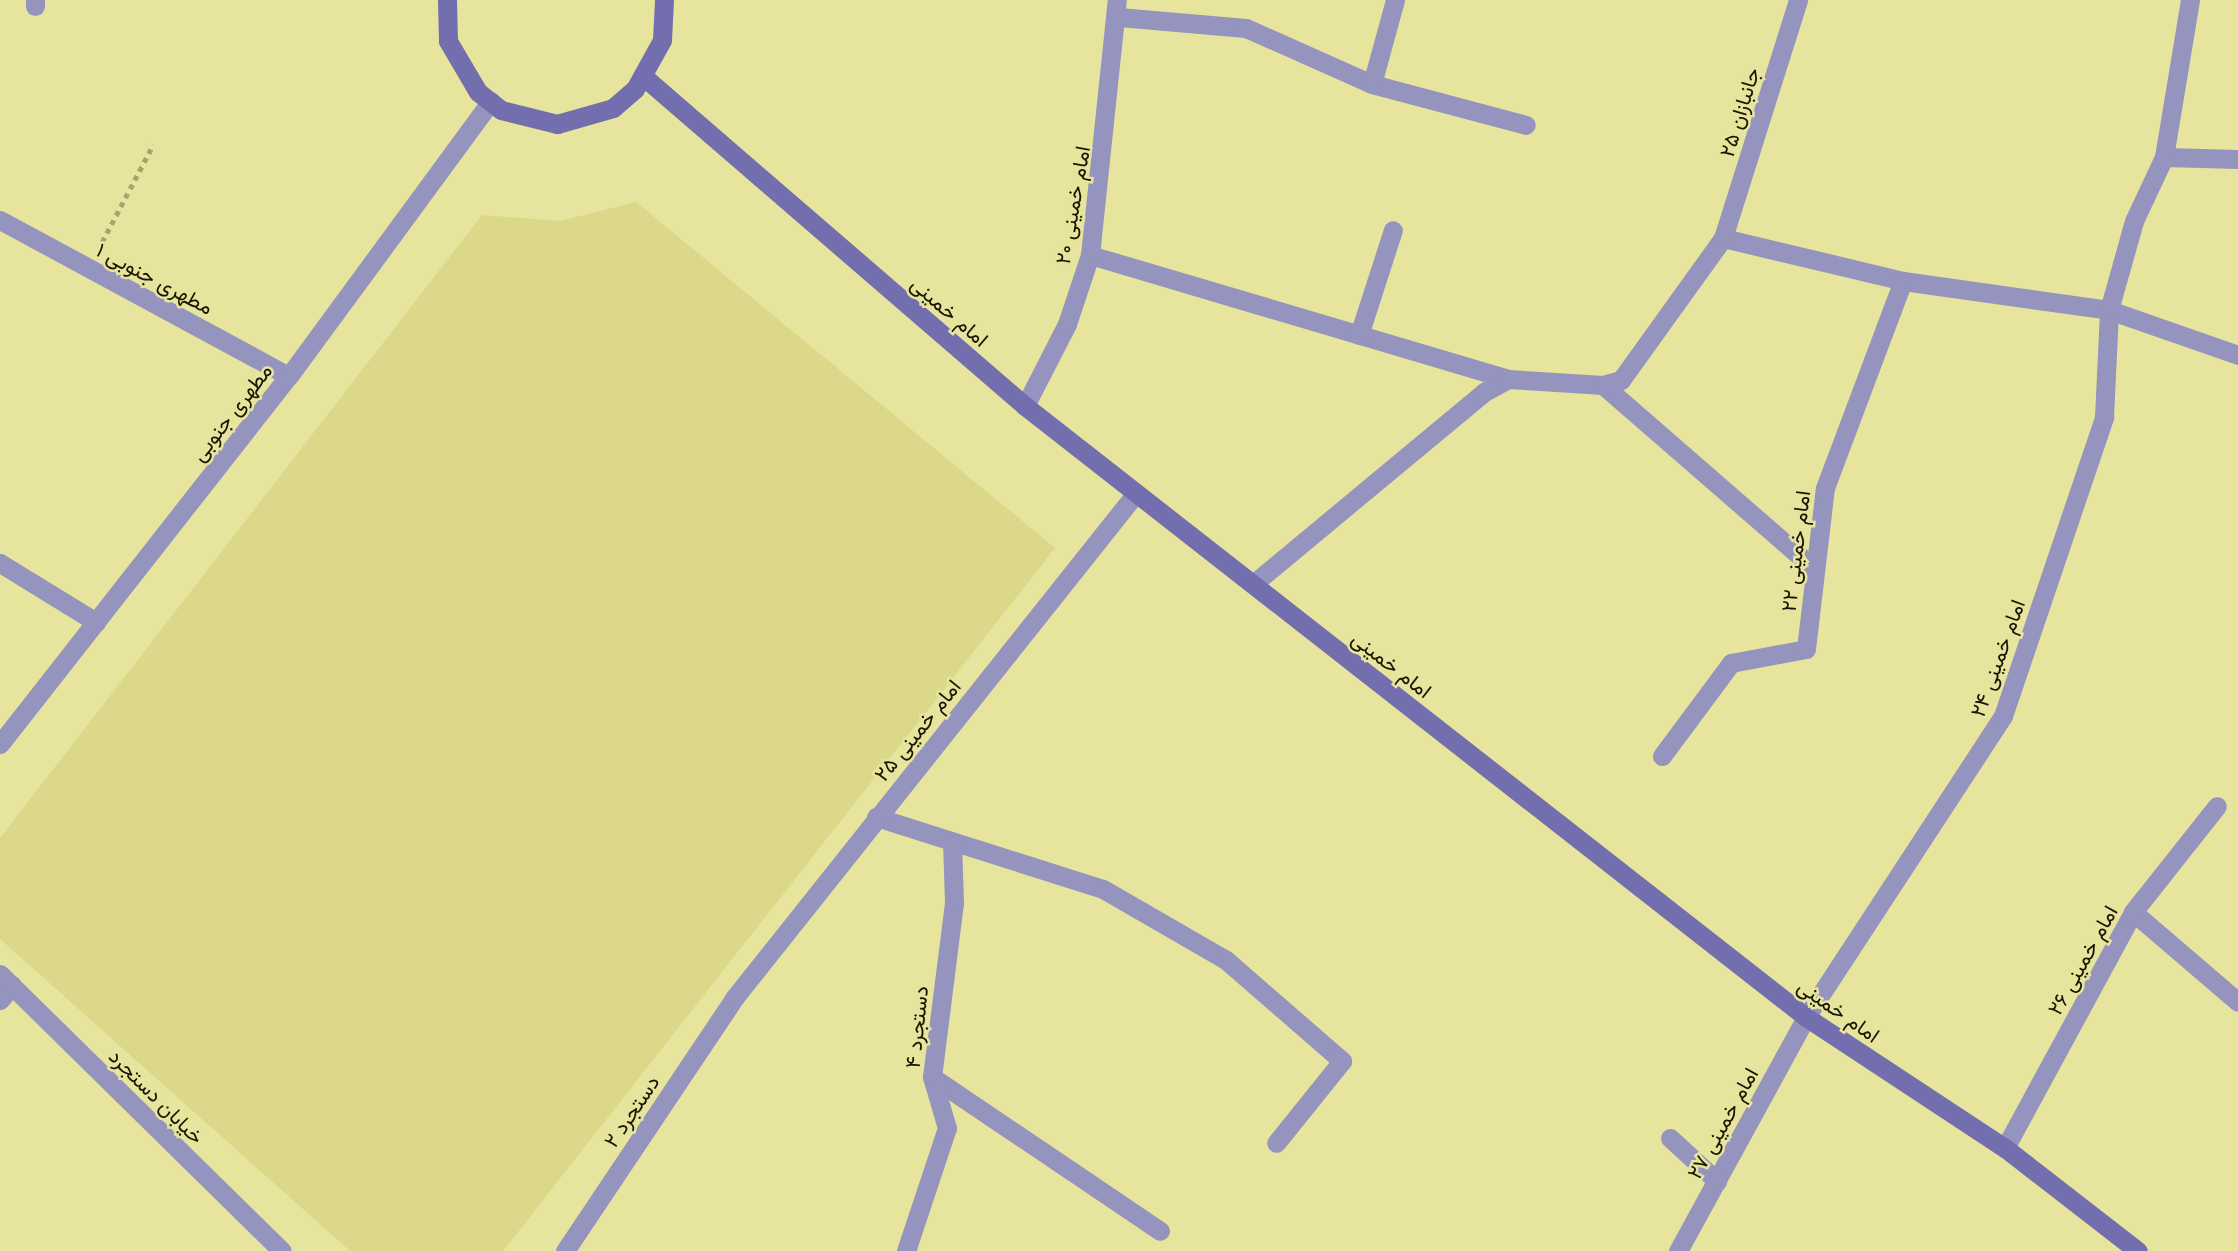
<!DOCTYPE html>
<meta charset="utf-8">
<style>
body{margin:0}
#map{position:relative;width:2238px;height:1251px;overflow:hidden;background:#e7e49e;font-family:Quicksand,Vazirmatn,sans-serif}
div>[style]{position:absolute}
.built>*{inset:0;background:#dbd889}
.path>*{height:4.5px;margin-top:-2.25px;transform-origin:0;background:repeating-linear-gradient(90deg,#a7a46d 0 5px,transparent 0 10px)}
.service>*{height:19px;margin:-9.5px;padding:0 9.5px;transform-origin:9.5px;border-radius:9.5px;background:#9594bf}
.minor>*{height:19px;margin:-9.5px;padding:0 9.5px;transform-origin:9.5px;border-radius:9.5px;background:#9594bf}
.tertiary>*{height:19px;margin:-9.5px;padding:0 9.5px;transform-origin:9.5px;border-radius:9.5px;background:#9594bf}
.secondary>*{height:19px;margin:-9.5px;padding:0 9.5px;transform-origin:9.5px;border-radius:9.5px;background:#736ead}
span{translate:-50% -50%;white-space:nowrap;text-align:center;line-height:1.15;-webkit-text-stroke:5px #e7e49e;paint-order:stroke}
.street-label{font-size:21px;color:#181600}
</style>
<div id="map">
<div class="built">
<i style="clip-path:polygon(636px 202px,1055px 548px,503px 1251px,350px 1251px,0 939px,0 838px,482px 215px,560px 221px)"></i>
</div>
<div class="path">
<i style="left:102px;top:242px;width:110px;rotate:-62.3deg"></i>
</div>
<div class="service">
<i style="left:35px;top:6px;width:6px;rotate:-90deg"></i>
<i style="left:1119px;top:17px;width:127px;rotate:5deg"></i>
<i style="left:1246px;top:28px;width:138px;rotate:24deg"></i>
<i style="left:1372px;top:84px;width:159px;rotate:14.9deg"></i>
<i style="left:1372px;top:84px;width:87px;rotate:-74.7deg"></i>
<i style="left:2164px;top:157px;width:74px;rotate:1.5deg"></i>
<i style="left:0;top:220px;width:328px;rotate:28.4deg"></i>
<i style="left:1723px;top:238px;width:185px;rotate:13.4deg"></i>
<i style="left:1903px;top:281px;width:208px;rotate:8deg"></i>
<i style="left:2109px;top:310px;width:137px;rotate:19.2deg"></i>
<i style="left:1090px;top:255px;width:436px;rotate:16.5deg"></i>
<i style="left:1359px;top:335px;width:110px;rotate:-72.1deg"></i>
<i style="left:1603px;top:385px;width:281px;rotate:41deg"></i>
<i style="left:1025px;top:406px;width:92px;rotate:-62.9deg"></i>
<i style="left:1067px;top:324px;width:73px;rotate:-71.6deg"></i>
<i style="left:1090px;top:255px;width:256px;rotate:-84deg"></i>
<i style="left:0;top:563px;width:113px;rotate:31.6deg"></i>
<i style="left:1253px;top:584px;width:300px;rotate:-39.7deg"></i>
<i style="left:1484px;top:392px;width:27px;rotate:-28deg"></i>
<i style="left:1508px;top:379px;width:95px;rotate:3.6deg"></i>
<i style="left:1603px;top:385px;width:19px;rotate:-16deg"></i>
<i style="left:1621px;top:380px;width:175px;rotate:-54.3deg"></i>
<i style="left:1723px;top:238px;width:250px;rotate:-72.5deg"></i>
<i style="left:1662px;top:756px;width:116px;rotate:-53.4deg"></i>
<i style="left:1731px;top:663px;width:76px;rotate:-10.6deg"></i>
<i style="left:1806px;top:649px;width:162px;rotate:-83.3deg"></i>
<i style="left:1825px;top:488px;width:221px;rotate:-69.4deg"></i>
<i style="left:876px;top:817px;width:238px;rotate:17.6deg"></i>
<i style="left:1103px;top:889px;width:142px;rotate:30deg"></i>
<i style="left:1226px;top:960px;width:154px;rotate:41deg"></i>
<i style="left:1342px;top:1061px;width:105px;rotate:128.8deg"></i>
<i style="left:2133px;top:912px;width:138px;rotate:40.6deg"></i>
<i style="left:0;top:1000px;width:19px;rotate:-51deg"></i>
<i style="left:932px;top:1077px;width:275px;rotate:34deg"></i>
<i style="left:2005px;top:1148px;width:268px;rotate:-61.5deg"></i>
<i style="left:2133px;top:912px;width:135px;rotate:-51.6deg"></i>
<i style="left:565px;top:1251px;width:306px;rotate:-56.2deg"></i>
<i style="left:735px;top:997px;width:644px;rotate:-51.49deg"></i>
<i style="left:906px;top:1251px;width:130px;rotate:-71.6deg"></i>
<i style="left:947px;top:1128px;width:53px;rotate:-106.4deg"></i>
<i style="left:932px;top:1077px;width:176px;rotate:-82.8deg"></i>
<i style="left:954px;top:902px;width:60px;rotate:-91.9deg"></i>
<i style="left:1678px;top:1251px;width:267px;rotate:-61.3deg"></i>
<i style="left:1806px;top:1017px;width:360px;rotate:-56.8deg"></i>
<i style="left:2003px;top:716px;width:316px;rotate:-71.3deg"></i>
<i style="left:2104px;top:417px;width:107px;rotate:-87.3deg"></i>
<i style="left:2109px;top:310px;width:92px;rotate:-74.3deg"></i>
<i style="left:2134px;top:221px;width:71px;rotate:-64.9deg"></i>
<i style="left:2164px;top:157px;width:159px;rotate:-80.6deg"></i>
</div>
<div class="minor">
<i style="left:0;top:974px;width:395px;rotate:44.5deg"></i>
<i style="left:1670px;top:1138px;width:64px;rotate:42.5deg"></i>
</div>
<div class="tertiary">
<i style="left:0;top:744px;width:468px;rotate:-51.9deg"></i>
<i style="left:289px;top:376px;width:341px;rotate:-53.7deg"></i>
</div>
<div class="secondary">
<i style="left:447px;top:0;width:41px;rotate:88.6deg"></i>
<i style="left:448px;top:41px;width:59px;rotate:59.5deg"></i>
<i style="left:478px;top:92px;width:29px;rotate:38deg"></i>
<i style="left:501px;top:110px;width:58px;rotate:14deg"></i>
<i style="left:557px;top:124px;width:58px;rotate:-15.9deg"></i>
<i style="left:613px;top:108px;width:29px;rotate:-41deg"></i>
<i style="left:635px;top:89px;width:56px;rotate:-61.1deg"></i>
<i style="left:662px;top:40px;width:40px;rotate:-87.1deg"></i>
<i style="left:644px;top:77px;width:503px;rotate:40.81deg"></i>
<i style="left:1025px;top:406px;width:992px;rotate:38.04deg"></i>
<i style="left:1806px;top:1017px;width:238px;rotate:33.4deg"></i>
<i style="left:2005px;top:1148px;width:168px;rotate:37.8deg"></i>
</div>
<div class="street-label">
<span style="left:1739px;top:112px;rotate:-73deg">جانبازان ۲۵</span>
<span style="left:1072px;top:205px;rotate:-80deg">امام خمینی ۲۰</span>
<span style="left:155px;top:278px;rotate:28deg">مطهری جنوبی ۱</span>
<span style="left:950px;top:311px;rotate:41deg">امام خمینی</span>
<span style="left:231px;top:412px;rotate:-52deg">مطهری جنوبی</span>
<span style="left:1795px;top:551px;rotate:-83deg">امام خمینی ۲۲</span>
<span style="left:1997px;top:658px;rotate:-70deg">امام خمینی ۲۴</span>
<span style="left:1392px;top:664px;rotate:38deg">امام خمینی</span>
<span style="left:917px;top:730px;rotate:-51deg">امام خمینی ۲۵</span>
<span style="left:2082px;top:960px;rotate:-61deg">امام خمینی ۲۶</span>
<span style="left:1839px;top:1010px;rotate:35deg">امام خمینی</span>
<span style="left:916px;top:1027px;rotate:-84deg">دستجرد ۴</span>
<span style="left:157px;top:1096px;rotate:45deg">خیابان دستجرد</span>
<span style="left:631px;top:1111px;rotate:-56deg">دستجرد ۲</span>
<span style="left:1722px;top:1123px;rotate:-61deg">امام خمینی ۲۷</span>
</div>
</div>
